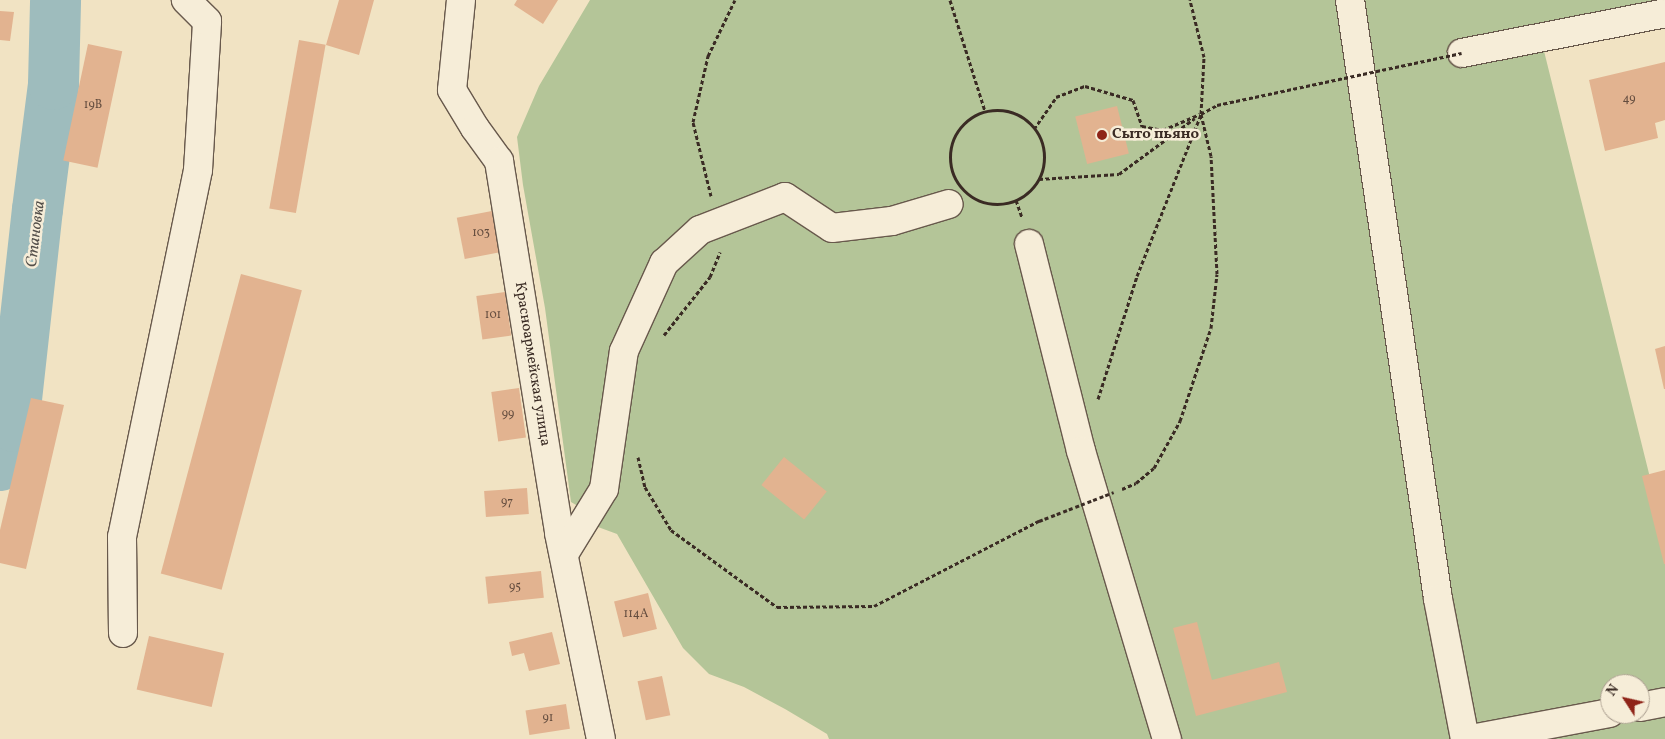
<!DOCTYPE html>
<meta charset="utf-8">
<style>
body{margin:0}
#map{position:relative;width:1665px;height:739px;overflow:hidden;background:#f1e3c3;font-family:Vollkorn,serif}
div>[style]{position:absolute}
.green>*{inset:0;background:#b4c598}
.river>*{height:51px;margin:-25.5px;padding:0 25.5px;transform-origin:25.5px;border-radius:25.5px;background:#9ebcbd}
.building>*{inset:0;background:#e2b390;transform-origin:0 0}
.path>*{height:3px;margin-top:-1.5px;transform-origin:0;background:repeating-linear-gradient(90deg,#3a2b24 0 4px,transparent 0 6.5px)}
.path>.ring{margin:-1.5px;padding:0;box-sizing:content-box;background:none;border:3px solid #3a2b24;border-radius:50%}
.roads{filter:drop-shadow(1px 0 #68594c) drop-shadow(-1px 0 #68594c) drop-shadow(0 1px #68594c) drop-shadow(0 -1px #68594c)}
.minor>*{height:28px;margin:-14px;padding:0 14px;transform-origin:14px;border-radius:14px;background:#f6edd8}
.path-bridge>*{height:3px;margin-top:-1.5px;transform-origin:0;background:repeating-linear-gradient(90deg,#3a2b24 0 4px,transparent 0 6.5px)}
.dots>*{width:14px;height:14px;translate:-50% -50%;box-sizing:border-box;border:2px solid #f6edd8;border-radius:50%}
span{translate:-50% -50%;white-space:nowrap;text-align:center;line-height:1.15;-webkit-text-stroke:5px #f6edd8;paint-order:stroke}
.number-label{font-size:12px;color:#644d3f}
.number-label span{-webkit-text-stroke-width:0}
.poi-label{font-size:15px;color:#3a2b24;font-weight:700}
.left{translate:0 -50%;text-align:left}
.street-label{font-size:15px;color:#3a2b24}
.water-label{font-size:16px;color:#534f4a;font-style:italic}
.north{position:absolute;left:1600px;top:674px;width:50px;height:50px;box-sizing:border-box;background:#f6edd8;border:1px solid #ab9f90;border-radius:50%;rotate:305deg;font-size:14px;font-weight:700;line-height:20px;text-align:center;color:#3a2b24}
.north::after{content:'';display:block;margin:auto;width:18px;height:22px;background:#8f2418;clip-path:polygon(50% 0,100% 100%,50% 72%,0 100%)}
</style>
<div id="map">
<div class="green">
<i style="clip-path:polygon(evenodd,590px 0,1665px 0,1542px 43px,1665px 538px,1665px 739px,829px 739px,827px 734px,785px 709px,744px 687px,709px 674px,683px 648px,617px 534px,598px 527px,588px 512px,571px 502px,545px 308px,523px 185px,517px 137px,539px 86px,590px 0,1610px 684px,1640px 684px,1640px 714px,1610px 714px,1610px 684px)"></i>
</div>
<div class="river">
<i style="left:0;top:465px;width:41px;rotate:-71.6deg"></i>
<i style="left:13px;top:426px;width:218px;rotate:-83.7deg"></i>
<i style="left:37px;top:209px;width:126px;rotate:-82.7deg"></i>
<i style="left:53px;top:84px;width:84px;rotate:-88.6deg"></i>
</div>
<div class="building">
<i style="clip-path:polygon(339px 0,374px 0,359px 55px,326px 45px)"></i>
<i style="clip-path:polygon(517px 0,558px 0,543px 24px,514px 5px)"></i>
<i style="clip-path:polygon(0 11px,14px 12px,10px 41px,0 40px)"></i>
<i style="left:299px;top:40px;width:27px;height:171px;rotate:10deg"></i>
<i style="left:88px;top:44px;width:35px;height:119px;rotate:12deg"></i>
<i style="clip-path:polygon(1665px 62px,1665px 120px,1655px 123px,1658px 138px,1605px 151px,1589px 80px)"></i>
<i style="left:1117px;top:106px;width:49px;height:43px;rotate:76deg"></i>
<i style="left:497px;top:210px;width:42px;height:41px;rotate:79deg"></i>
<i style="left:241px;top:274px;width:63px;height:310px;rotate:15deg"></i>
<i style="left:505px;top:292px;width:44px;height:29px;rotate:82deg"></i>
<i style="clip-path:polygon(1665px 346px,1665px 389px,1664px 389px,1655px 349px)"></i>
<i style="left:519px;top:388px;width:50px;height:28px;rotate:82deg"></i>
<i style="clip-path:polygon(31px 398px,64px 405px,26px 569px,0 563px,0 530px)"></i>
<i style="left:784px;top:457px;width:55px;height:36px;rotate:39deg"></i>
<i style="clip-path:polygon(1665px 470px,1665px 564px,1664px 564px,1642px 476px)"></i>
<i style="left:527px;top:488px;width:26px;height:43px;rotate:86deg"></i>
<i style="left:541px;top:571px;width:27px;height:56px;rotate:84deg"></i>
<i style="left:648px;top:593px;width:37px;height:35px;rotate:76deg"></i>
<i style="clip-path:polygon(1197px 622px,1212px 680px,1279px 662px,1287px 692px,1196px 716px,1173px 628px)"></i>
<i style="clip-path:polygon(552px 632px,560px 664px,529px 671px,524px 653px,512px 656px,509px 642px)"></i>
<i style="left:149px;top:636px;width:77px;height:55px;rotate:13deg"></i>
<i style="left:662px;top:676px;width:40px;height:25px;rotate:78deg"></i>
<i style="left:566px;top:704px;width:25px;height:41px;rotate:81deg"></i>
</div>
<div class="path">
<i style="left:950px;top:0;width:116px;rotate:72.5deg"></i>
<i class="ring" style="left:950px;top:110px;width:91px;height:91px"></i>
<i style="left:1034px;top:129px;width:39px;rotate:-55deg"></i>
<i style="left:1056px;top:97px;width:31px;rotate:-21deg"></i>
<i style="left:1085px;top:86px;width:50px;rotate:16.3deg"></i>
<i style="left:1133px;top:100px;width:28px;rotate:71deg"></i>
<i style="left:1142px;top:126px;width:21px;rotate:11deg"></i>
<i style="left:1163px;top:130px;width:40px;rotate:-23.4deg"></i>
<i style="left:1039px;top:179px;width:80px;rotate:-3.6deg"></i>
<i style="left:1119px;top:174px;width:94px;rotate:-36.4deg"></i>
<i style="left:711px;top:196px;width:76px;rotate:-103.7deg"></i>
<i style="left:693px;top:122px;width:68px;rotate:-77.2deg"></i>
<i style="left:708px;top:56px;width:62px;rotate:-64.3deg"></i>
<i style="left:1016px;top:200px;width:18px;rotate:71deg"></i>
<i style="left:664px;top:335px;width:74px;rotate:-51.6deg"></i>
<i style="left:710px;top:277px;width:27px;rotate:-68deg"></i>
<i style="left:1098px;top:399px;width:129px;rotate:-72.4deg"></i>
<i style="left:1137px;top:276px;width:174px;rotate:-68.4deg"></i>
<i style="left:1201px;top:114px;width:18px;rotate:-29deg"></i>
<i style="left:638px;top:457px;width:31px;rotate:77deg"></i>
<i style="left:645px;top:487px;width:50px;rotate:58.8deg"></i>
<i style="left:671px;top:530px;width:131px;rotate:36deg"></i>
<i style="left:777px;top:607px;width:97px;rotate:-0.6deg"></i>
<i style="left:874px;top:606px;width:186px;rotate:-27.3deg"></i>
<i style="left:1122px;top:489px;width:15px;rotate:-23deg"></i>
<i style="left:1136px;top:483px;width:23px;rotate:-40deg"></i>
<i style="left:1154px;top:468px;width:54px;rotate:-61deg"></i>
<i style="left:1180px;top:421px;width:98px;rotate:-71.6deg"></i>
<i style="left:1211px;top:328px;width:54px;rotate:-83.7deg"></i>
<i style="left:1217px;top:274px;width:118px;rotate:-92.9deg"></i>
<i style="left:1211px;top:156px;width:43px;rotate:-103.4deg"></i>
<i style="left:1201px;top:114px;width:57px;rotate:-87deg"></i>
<i style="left:1204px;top:57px;width:59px;rotate:-103.8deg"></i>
</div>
<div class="roads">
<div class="minor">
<i style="left:461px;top:0;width:90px;rotate:95.7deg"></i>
<i style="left:452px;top:90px;width:44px;rotate:58.8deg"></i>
<i style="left:475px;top:128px;width:41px;rotate:54deg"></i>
<i style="left:499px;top:161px;width:377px;rotate:80.8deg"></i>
<i style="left:559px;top:533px;width:210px;rotate:78.5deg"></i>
<i style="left:1350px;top:0;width:605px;rotate:81.64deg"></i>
<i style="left:1438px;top:599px;width:143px;rotate:79.1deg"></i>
<i style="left:1462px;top:53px;width:207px;rotate:-11.1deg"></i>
<i style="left:1029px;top:244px;width:213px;rotate:75.9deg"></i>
<i style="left:1081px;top:451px;width:301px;rotate:73.4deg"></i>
<i style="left:564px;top:554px;width:76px;rotate:-58.4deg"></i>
<i style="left:604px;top:489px;width:139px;rotate:-81.8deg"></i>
<i style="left:624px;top:351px;width:97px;rotate:-65.6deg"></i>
<i style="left:664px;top:263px;width:49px;rotate:-42.5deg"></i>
<i style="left:700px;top:230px;width:91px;rotate:-21.2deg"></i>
<i style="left:785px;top:197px;width:56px;rotate:33.4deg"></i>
<i style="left:832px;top:228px;width:60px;rotate:-6.7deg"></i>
<i style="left:892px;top:221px;width:59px;rotate:-16.6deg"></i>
<i style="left:123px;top:633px;width:96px;rotate:-90.6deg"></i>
<i style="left:122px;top:537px;width:375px;rotate:-78.3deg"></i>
<i style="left:198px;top:170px;width:149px;rotate:-86.5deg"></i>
<i style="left:207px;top:21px;width:30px;rotate:-135deg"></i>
<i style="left:1640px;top:707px;width:25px;rotate:-11deg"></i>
<i style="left:1471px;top:739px;width:141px;rotate:-10.6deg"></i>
</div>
</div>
<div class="path-bridge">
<i style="left:1217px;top:105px;width:250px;rotate:-12deg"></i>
<i style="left:1039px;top:521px;width:80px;rotate:-21.1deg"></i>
</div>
<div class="dots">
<i style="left:1102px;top:135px;background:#8f2418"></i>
</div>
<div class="number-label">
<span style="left:1629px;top:100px">49</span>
<span style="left:93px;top:106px">19В</span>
<span style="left:481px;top:234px">103</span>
<span style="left:493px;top:316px">101</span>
<span style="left:508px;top:415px">99</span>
<span style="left:507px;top:503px">97</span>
<span style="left:515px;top:588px">95</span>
<span style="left:636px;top:615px">114А</span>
<span style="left:548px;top:719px">91</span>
</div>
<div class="poi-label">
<span class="left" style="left:1112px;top:135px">Сыто пьяно</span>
</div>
<div class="street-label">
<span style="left:532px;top:364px;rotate:81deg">Красноармейская улица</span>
</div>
<div class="water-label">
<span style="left:36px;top:234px;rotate:-83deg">Становка</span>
</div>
<div class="north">N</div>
</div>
